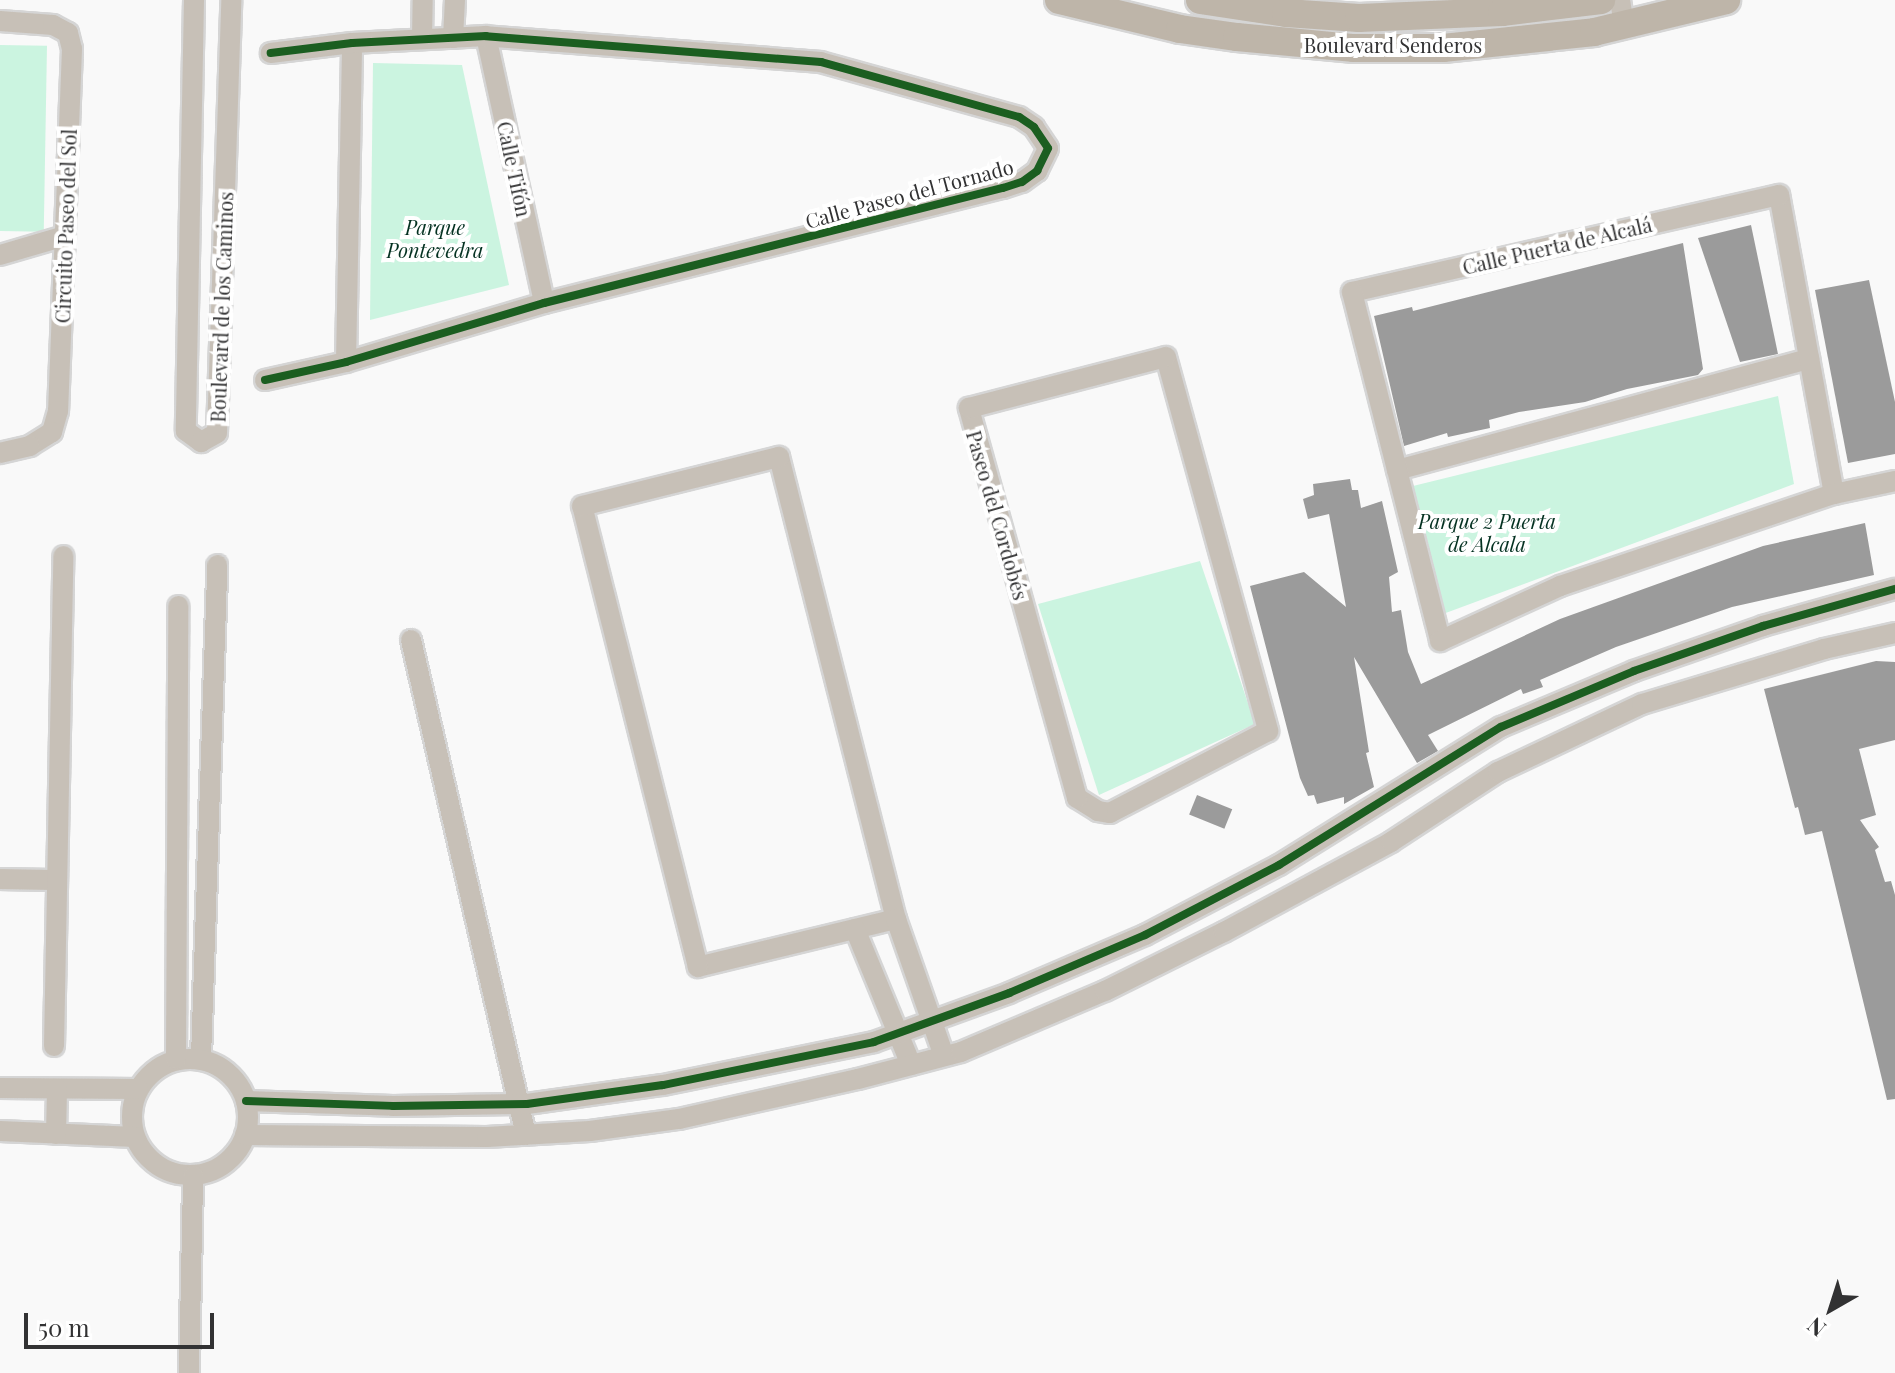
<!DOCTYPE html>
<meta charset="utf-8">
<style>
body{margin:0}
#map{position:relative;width:1895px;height:1373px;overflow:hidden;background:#f9f9f9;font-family:"Playfair Display",serif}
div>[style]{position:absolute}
.green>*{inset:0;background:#cbf4e0;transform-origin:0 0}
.building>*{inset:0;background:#9b9b9b;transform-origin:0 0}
.roads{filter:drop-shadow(2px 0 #d5d5d5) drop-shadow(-2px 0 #d5d5d5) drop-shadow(0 2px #d5d5d5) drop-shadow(0 -2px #d5d5d5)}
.minor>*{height:20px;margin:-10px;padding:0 10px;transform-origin:10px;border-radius:10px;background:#c7c0b7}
.minor>.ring{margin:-10px;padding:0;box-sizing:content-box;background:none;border:20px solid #c7c0b7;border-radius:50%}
.secondary>*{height:28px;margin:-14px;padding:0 14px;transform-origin:14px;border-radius:14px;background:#beb5a9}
.cycleway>*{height:8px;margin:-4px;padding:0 4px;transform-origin:4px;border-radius:4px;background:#1b5e20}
span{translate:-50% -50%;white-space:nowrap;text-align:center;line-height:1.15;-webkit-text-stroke:8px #fff;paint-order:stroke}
.street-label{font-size:20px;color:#323233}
.park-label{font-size:20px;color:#043121;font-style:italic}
.north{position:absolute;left:1791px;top:1269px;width:80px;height:80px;-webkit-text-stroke:6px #fff;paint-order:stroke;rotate:219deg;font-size:22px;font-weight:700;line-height:32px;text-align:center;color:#323233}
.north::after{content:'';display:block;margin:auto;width:28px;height:36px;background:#323233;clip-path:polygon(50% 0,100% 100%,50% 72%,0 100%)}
.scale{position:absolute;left:24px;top:1313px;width:190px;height:36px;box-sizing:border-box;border:4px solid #323233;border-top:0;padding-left:10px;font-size:24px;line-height:28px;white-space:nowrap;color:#323233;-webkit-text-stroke:6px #fff;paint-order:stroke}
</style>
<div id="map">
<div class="green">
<i style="left:0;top:45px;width:47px;height:186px;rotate:1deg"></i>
<i style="clip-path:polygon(373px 63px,462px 65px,509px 285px,370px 320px)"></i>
<i style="clip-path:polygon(1778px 396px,1794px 484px,1443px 614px,1413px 486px)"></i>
<i style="clip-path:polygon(1200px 561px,1255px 724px,1099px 795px,1038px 604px)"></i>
</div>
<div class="building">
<i style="clip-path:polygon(1751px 225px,1778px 354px,1740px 362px,1698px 238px)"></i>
<i style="clip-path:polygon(1683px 243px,1703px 369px,1698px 375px,1627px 389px,1585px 402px,1519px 412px,1489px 420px,1490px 428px,1448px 437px,1447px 433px,1404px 446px,1374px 316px,1412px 307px,1413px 311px)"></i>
<i style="clip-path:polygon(1869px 280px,1895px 402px,1895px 454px,1848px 463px,1815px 290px)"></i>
<i style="clip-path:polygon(1350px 479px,1352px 490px,1358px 490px,1361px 508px,1382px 501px,1398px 572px,1389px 577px,1392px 612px,1401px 610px,1408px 652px,1421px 684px,1560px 619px,1763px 546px,1865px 523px,1874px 575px,1732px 607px,1616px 647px,1540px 680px,1543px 687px,1523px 694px,1521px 689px,1428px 735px,1438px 751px,1417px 763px,1354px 657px,1369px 752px,1366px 753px,1374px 787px,1344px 804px,1344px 797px,1317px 804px,1314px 795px,1308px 796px,1300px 778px,1250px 586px,1304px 572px,1346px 607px,1329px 514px,1308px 519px,1303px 499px,1314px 495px,1313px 484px)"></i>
<i style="clip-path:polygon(1876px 661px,1895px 662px,1895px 740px,1859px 749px,1876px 815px,1860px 820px,1879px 847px,1875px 850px,1885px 882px,1891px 881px,1895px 895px,1895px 1099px,1887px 1100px,1822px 831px,1805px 835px,1798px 807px,1795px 808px,1764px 689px)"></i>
<i style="left:1197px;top:795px;width:38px;height:21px;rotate:22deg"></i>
</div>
<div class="roads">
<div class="minor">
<i style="left:194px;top:0;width:431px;rotate:91.1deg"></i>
<i style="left:186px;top:431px;width:19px;rotate:36deg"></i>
<i style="left:201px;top:442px;width:18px;rotate:-29deg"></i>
<i style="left:217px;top:433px;width:433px;rotate:-88.1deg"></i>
<i style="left:1620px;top:0;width:26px;rotate:81deg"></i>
<i style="left:0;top:21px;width:53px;rotate:4.3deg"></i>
<i style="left:53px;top:25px;width:17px;rotate:28deg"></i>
<i style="left:68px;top:33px;width:16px;rotate:76deg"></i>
<i style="left:72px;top:49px;width:362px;rotate:92.2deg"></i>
<i style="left:58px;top:411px;width:22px;rotate:106deg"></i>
<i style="left:52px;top:432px;width:26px;rotate:148deg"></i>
<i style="left:30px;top:446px;width:31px;rotate:167deg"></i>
<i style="left:486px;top:36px;width:273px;rotate:77.7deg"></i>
<i style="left:453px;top:38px;width:38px;rotate:-87deg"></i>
<i style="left:422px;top:39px;width:39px;rotate:-89deg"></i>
<i style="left:0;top:255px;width:68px;rotate:-16.3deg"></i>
<i style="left:1166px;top:357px;width:388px;rotate:74.7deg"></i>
<i style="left:1268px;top:731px;width:178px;rotate:152.6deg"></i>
<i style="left:1110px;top:813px;width:12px;rotate:-171deg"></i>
<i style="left:1098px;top:811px;width:25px;rotate:-148deg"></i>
<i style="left:1077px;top:798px;width:405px;rotate:-105.5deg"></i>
<i style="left:969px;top:408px;width:203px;rotate:-14.5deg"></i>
<i style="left:346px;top:362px;width:319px;rotate:-88.9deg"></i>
<i style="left:265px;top:380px;width:83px;rotate:-12.5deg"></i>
<i style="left:346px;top:362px;width:207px;rotate:-16.6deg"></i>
<i style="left:544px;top:303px;width:473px;rotate:-14.1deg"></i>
<i style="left:1003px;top:188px;width:20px;rotate:-18deg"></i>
<i style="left:1022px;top:182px;width:19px;rotate:-36deg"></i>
<i style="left:1037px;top:171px;width:25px;rotate:-64deg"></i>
<i style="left:1048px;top:148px;width:25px;rotate:-124deg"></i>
<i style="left:1034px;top:127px;width:18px;rotate:-146deg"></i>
<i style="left:1019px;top:117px;width:205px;rotate:-164.5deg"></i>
<i style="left:821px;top:62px;width:336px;rotate:-175.6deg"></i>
<i style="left:486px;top:36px;width:134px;rotate:177deg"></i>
<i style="left:352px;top:43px;width:82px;rotate:173deg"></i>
<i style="left:779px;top:457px;width:477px;rotate:75.8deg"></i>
<i style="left:896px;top:919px;width:204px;rotate:166.4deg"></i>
<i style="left:698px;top:967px;width:475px;rotate:-104.1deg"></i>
<i style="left:582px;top:506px;width:203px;rotate:-14deg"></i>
<i style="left:1397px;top:470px;width:427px;rotate:-15.1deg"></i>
<i style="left:1834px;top:494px;width:304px;rotate:-100.4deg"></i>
<i style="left:1779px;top:195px;width:438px;rotate:167.2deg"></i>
<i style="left:1352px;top:292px;width:360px;rotate:75.8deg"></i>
<i style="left:1440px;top:641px;width:132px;rotate:-24.6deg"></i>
<i style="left:1560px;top:586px;width:289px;rotate:-18.6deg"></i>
<i style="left:1834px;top:494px;width:62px;rotate:-12deg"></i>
<i style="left:411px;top:640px;width:508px;rotate:76.92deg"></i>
<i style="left:0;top:879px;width:57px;rotate:1deg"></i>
<i style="left:896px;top:919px;width:145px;rotate:70.7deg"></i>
<i style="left:855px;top:929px;width:147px;rotate:67.6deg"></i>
<i style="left:54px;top:1046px;width:490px;rotate:-88.9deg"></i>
<i style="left:201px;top:1058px;width:493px;rotate:-88.1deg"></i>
<i class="ring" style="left:132px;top:1059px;width:96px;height:96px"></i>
<i style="left:176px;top:1059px;width:453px;rotate:-89.7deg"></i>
<i style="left:0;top:1088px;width:138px;rotate:0.4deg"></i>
<i style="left:246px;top:1101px;width:147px;rotate:1.9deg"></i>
<i style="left:393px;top:1106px;width:134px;rotate:-0.9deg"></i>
<i style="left:527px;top:1104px;width:137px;rotate:-8deg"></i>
<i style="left:663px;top:1085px;width:215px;rotate:-11.5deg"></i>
<i style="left:874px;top:1042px;width:144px;rotate:-19.9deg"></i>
<i style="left:1009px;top:993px;width:148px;rotate:-23.1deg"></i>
<i style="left:1145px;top:935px;width:151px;rotate:-27.6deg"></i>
<i style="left:1279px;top:865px;width:261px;rotate:-31.9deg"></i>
<i style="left:1501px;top:727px;width:144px;rotate:-22.8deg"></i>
<i style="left:1634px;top:671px;width:137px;rotate:-19.2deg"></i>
<i style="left:1763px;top:626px;width:137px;rotate:-15.7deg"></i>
<i style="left:0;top:1131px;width:135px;rotate:2.5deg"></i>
<i style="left:56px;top:1134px;width:45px;rotate:-88.7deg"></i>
<i style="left:245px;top:1135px;width:242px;rotate:0.5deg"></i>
<i style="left:487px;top:1137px;width:103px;rotate:-3.3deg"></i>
<i style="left:590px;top:1131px;width:90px;rotate:-7.7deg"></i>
<i style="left:679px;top:1119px;width:183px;rotate:-12.6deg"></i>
<i style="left:858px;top:1079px;width:106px;rotate:-14.7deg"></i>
<i style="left:961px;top:1052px;width:156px;rotate:-23deg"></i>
<i style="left:1105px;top:991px;width:133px;rotate:-26.4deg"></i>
<i style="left:1224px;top:932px;width:190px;rotate:-28.3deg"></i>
<i style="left:1391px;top:842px;width:128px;rotate:-33.2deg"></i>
<i style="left:1498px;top:772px;width:159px;rotate:-25.3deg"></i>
<i style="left:1642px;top:704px;width:190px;rotate:-16.8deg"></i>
<i style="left:1824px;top:649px;width:73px;rotate:-12.7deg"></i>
<i style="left:189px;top:1373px;width:197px;rotate:-88.8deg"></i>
</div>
<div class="secondary">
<i style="left:1059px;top:0;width:124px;rotate:13.5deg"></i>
<i style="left:1180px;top:29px;width:58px;rotate:8deg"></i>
<i style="left:1237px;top:37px;width:118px;rotate:5.4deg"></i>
<i style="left:1354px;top:48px;width:89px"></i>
<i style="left:1443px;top:48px;width:152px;rotate:-6deg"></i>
<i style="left:1594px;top:32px;width:136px;rotate:-13.6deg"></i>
<i style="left:1200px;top:0;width:87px;rotate:8.6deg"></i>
<i style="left:1286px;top:13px;width:73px;rotate:3.9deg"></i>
<i style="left:1359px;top:18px;width:143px;rotate:-2.4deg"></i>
<i style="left:1502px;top:12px;width:100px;rotate:-6.9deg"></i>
</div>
</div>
<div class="cycleway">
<i style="left:265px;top:380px;width:83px;rotate:-12.5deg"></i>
<i style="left:346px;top:362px;width:207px;rotate:-16.6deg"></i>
<i style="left:544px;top:303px;width:473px;rotate:-14.1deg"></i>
<i style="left:1003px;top:188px;width:20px;rotate:-18deg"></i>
<i style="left:1022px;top:182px;width:19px;rotate:-36deg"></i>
<i style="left:1037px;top:171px;width:25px;rotate:-64deg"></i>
<i style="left:1048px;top:148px;width:25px;rotate:-124deg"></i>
<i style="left:1034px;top:127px;width:18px;rotate:-146deg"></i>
<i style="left:1019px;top:117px;width:205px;rotate:-164.5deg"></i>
<i style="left:821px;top:62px;width:336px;rotate:-175.6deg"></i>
<i style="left:486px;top:36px;width:134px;rotate:177deg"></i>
<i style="left:352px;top:43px;width:82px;rotate:173deg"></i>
<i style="left:246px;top:1101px;width:147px;rotate:1.9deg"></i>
<i style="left:393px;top:1106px;width:134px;rotate:-0.9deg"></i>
<i style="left:527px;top:1104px;width:137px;rotate:-8deg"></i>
<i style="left:663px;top:1085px;width:215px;rotate:-11.5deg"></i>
<i style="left:874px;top:1042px;width:144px;rotate:-19.9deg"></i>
<i style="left:1009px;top:993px;width:148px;rotate:-23.1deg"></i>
<i style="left:1145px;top:935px;width:151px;rotate:-27.6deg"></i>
<i style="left:1279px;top:865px;width:261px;rotate:-31.9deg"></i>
<i style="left:1501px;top:727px;width:144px;rotate:-22.8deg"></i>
<i style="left:1634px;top:671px;width:137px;rotate:-19.2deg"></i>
<i style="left:1763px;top:626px;width:137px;rotate:-15.7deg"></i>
</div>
<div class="street-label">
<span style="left:1393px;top:44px">Boulevard Senderos</span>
<span style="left:515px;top:169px;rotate:78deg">Calle Tifón</span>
<span style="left:909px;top:193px;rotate:-15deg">Calle Paseo del Tornado</span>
<span style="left:65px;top:226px;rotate:-88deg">Circuito Paseo del Sol</span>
<span style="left:1557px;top:245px;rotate:-13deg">Calle Puerta de Alcalá</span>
<span style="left:221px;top:307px;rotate:-88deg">Boulevard de los Caminos</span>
<span style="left:998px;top:515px;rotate:74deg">Paseo del Cordobés</span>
</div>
<div class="park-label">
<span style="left:435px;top:238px">Parque<br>Pontevedra</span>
<span style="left:1487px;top:532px">Parque 2 Puerta<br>de Alcala</span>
</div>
<div class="north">N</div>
<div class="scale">50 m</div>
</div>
